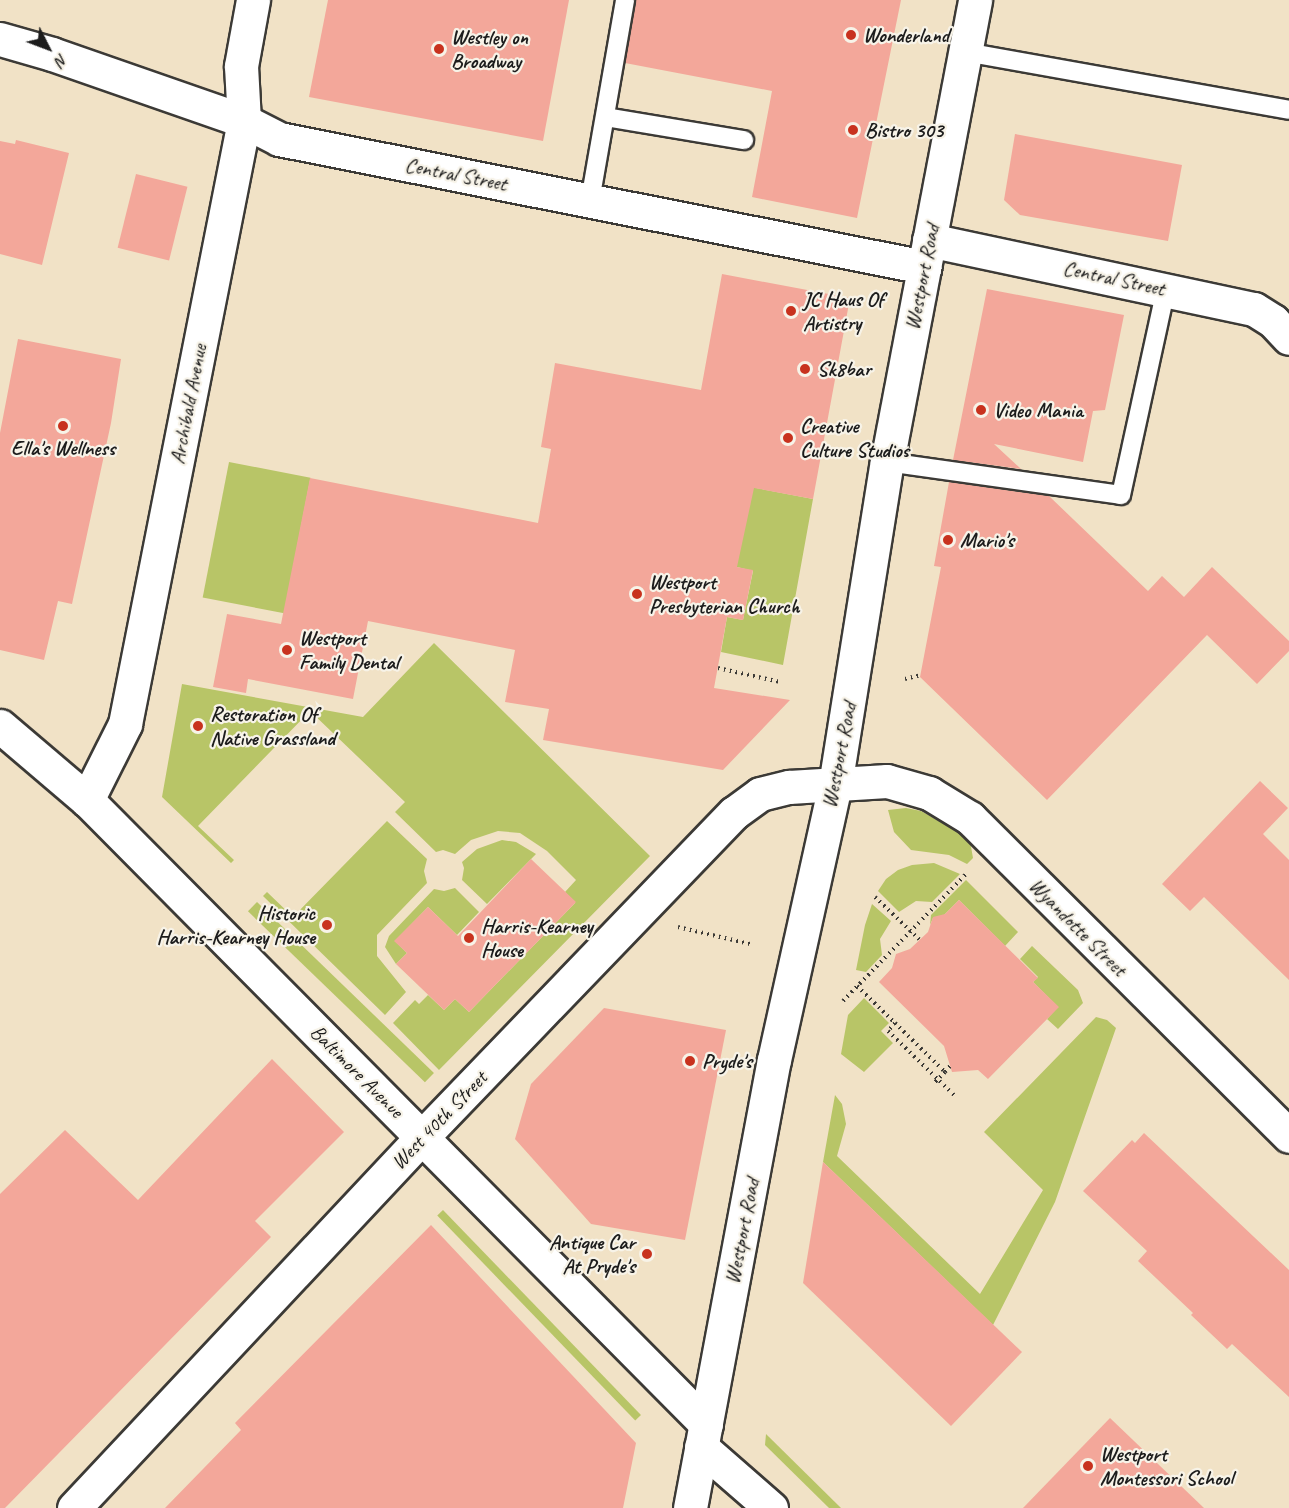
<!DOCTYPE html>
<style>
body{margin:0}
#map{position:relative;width:1289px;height:1508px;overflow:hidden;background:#f1e2c6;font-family:Caveat,sans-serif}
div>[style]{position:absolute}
.green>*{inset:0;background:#b8c567;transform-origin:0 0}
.building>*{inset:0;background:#f3a79a;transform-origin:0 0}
.path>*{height:4px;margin-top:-2px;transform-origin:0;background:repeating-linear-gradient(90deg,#3c3a36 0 1.5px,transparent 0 6px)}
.roads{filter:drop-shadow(2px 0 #3c3a36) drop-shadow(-2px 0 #3c3a36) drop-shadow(0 2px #3c3a36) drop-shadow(0 -2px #3c3a36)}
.service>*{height:18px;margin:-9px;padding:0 9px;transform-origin:9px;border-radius:9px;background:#fff}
.minor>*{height:33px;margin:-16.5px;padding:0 16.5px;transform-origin:16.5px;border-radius:16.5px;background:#fff}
.dots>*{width:16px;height:16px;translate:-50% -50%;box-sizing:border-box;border:3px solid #f7f3e8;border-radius:50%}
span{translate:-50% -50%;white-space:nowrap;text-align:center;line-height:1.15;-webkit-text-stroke:4.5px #f7f3e8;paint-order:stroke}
.poi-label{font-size:21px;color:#1c1c1c;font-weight:700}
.left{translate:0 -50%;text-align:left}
.right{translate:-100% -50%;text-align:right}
.street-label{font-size:21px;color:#1c1c1c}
.north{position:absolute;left:18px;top:18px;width:60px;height:60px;-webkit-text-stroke:4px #f7f3e8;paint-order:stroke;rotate:132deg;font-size:16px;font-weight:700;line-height:24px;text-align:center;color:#1c1c1c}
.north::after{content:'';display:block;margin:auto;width:21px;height:27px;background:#1c1c1c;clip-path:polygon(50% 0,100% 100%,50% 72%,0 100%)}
</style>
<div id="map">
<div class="green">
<i style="left:229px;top:462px;width:83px;height:138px;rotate:11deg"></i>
<i style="clip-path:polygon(642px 466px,813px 499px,783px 665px,721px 652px,727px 617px,743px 620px,753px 571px,737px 567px)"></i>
<i style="clip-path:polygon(434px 643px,650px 856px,439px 1070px,393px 1023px,415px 1000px,419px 1004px,428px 995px,444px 1010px,455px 999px,469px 1012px,575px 903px,565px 892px,576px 880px,547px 851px,520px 833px,498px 831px,471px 840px,455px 854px,443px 850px,436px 852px,395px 812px,405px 802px,310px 711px,198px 826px,234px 860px,231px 863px,162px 797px,182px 684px,363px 717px)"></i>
<i style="clip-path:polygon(906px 808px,921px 811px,962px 834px,970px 841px,973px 858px,967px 864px,949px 855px,911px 850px,894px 832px,888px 810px)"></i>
<i style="clip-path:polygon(387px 821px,427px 859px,424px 871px,427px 883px,377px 935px,377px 956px,406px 992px,385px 1015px,263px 896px,267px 892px,293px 917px)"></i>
<i style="clip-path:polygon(502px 840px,516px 842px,536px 854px,487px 904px,462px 880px,464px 868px,462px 862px,477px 849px)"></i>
<i style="clip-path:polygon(934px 863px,960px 874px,932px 902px,916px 901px,899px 912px,878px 891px,886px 879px,898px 870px,912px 865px)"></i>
<i style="clip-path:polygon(966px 880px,1018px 932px,1005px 946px,959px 900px,944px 915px,933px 918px,930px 925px,931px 915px)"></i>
<i style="clip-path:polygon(455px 888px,479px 912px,457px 935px,428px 907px,395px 941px,407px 953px,396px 964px,385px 947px,389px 936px,434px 889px,444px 891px)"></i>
<i style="left:257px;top:902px;width:246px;height:13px;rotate:44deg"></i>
<i style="clip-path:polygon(872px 904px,891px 921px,880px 939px,882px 955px,866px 972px,856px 970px,865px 925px)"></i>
<i style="clip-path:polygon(1032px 946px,1078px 990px,1083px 1003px,1058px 1029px,1047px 1019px,1058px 1007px,1033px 982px,1038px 977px,1020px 959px)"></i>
<i style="clip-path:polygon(864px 998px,889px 1023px,881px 1031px,893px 1043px,864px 1072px,841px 1054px,848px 1015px)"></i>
<i style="clip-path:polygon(1096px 1017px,1107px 1020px,1116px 1028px,1055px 1202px,993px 1325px,823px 1162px,835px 1095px,842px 1104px,846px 1124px,837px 1156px,980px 1294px,1043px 1190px,984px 1132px)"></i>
<i style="left:443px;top:1210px;width:285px;height:8px;rotate:46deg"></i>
<i style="clip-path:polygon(766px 1434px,841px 1508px,829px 1508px,765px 1445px)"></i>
</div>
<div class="building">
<i style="clip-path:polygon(328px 0,569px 0,543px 141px,309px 97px)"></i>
<i style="clip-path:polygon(636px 0,901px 0,857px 218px,752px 197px,772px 91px,625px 63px)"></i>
<i style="clip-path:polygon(1015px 134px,1182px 165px,1168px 241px,1020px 215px,1004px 200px)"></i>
<i style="clip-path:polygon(16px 140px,69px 153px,42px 265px,0 254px,0 141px,15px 144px)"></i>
<i style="left:136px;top:174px;width:53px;height:76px;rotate:14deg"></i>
<i style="clip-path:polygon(722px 274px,850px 298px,813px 499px,754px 488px,737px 567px,753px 570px,743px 620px,727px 617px,714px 688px,790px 700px,723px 770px,543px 740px,549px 709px,505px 702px,515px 650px,368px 621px,353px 699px,248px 679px,246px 693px,213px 687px,227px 614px,281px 624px,310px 478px,538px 523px,551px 449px,541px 447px,555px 363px,701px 390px)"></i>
<i style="clip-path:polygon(987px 289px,1124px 315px,1105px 410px,1093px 411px,1083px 462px,994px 444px,1021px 469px,953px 460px)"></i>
<i style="clip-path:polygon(18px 339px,121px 359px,111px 423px,72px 604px,58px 601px,44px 660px,0 650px,0 433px)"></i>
<i style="clip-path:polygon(949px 482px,1049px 496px,1148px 591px,1162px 576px,1184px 597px,1212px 567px,1289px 641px,1289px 651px,1257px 684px,1207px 635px,1047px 800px,920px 677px,941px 567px,934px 566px)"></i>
<i style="clip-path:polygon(1260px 781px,1288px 808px,1263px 834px,1289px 860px,1289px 980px,1204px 897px,1190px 911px,1162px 884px)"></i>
<i style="clip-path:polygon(531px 859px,576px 902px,469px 1012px,455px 999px,444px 1010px,396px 964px,407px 953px,394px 941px,428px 907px,458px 936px)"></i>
<i style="clip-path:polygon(959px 900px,1038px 978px,1033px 982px,1059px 1007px,988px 1079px,978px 1070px,952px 1072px,944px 1046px,879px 982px,892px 968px,896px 954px,910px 949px,928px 932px,933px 917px,945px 914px)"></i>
<i style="clip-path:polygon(604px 1008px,726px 1030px,685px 1240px,591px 1224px,515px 1139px,531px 1084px)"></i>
<i style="clip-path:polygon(272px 1059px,344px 1132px,255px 1221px,271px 1237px,5px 1508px,0 1508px,0 1194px,65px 1130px,138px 1200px)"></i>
<i style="clip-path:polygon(1144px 1133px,1289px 1270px,1289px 1397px,1232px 1344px,1227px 1349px,1191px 1315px,1193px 1313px,1138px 1261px,1147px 1251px,1083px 1191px,1132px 1140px,1135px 1143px)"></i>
<i style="clip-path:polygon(823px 1162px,1022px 1352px,951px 1426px,803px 1283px)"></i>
<i style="clip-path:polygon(431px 1225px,636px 1443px,623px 1508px,165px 1508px,241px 1430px,235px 1423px)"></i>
<i style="clip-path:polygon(1110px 1418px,1204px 1508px,1023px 1508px)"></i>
</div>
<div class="path">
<i style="left:718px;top:668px;width:64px;rotate:12.7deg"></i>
<i style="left:905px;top:679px;width:16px;rotate:-14deg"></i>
<i style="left:875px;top:897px;width:62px;rotate:43.7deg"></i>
<i style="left:678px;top:927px;width:74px;rotate:13.3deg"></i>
<i style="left:857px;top:986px;width:53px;rotate:44.2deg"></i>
<i style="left:895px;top:1023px;width:11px;rotate:131deg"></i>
<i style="left:888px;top:1031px;width:95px;rotate:44.1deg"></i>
<i style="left:843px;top:1001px;width:178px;rotate:-45.9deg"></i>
<i style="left:895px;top:1023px;width:70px;rotate:44.4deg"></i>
<i style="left:945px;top:1072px;width:16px;rotate:135deg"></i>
<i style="left:945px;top:1072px;width:8px;rotate:-50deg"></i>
</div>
<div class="roads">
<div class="service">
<i style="left:965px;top:52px;width:329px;rotate:10.1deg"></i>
<i style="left:606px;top:117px;width:140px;rotate:9.5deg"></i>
<i style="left:590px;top:201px;width:204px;rotate:-80.1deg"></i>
<i style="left:887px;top:462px;width:236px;rotate:8deg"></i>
<i style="left:1121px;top:495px;width:211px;rotate:-77.7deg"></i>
</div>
<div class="minor">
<i style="left:0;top:39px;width:54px;rotate:16.1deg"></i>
<i style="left:52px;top:54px;width:203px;rotate:19.2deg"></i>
<i style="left:244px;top:121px;width:39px;rotate:27deg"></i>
<i style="left:279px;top:139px;width:658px;rotate:11.22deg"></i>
<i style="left:929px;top:240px;width:332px;rotate:12deg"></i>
<i style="left:1254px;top:309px;width:22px;rotate:32deg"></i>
<i style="left:1273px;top:321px;width:23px;rotate:47deg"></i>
<i style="left:0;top:726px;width:114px;rotate:40.4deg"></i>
<i style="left:87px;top:800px;width:879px;rotate:45.23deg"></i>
<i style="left:87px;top:800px;width:85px;rotate:-63.4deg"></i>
<i style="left:125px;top:724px;width:615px;rotate:-78.84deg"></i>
<i style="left:244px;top:121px;width:55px;rotate:-93.1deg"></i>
<i style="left:241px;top:66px;width:67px;rotate:-79.7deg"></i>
<i style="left:701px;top:1447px;width:93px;rotate:41.1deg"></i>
<i style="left:74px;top:1508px;width:509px;rotate:-46.83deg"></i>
<i style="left:422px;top:1137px;width:450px;rotate:-46.1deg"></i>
<i style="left:734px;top:813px;width:32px;rotate:-36deg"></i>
<i style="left:760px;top:794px;width:30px;rotate:-14deg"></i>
<i style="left:789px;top:787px;width:98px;rotate:-3.5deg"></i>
<i style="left:887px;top:781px;width:44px;rotate:15.9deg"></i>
<i style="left:929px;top:793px;width:48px;rotate:31.4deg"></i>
<i style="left:970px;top:818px;width:450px;rotate:44.9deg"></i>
<i style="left:690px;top:1508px;width:456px;rotate:-79.4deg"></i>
<i style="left:774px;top:1060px;width:282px;rotate:-77.5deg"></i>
<i style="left:835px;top:785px;width:327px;rotate:-80.9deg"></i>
<i style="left:887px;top:462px;width:470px;rotate:-79.2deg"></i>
</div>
</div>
<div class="dots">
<i style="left:851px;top:35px;background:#c8321e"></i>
<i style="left:439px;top:49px;background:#c8321e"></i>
<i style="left:853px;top:130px;background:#c8321e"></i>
<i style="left:791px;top:311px;background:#c8321e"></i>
<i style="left:805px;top:369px;background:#c8321e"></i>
<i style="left:981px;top:410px;background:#c8321e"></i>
<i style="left:63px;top:426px;background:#c8321e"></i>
<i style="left:788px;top:438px;background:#c8321e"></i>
<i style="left:948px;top:540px;background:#c8321e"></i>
<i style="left:637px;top:594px;background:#c8321e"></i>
<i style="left:287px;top:650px;background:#c8321e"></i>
<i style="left:198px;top:726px;background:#c8321e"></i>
<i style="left:327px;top:925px;background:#c8321e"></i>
<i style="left:469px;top:938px;background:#c8321e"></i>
<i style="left:690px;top:1061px;background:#c8321e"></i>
<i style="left:647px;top:1254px;background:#c8321e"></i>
<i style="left:1088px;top:1466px;background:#c8321e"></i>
</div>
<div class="poi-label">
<span class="left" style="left:863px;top:35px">Wonderland</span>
<span class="left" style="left:451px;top:49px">Westley on<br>Broadway</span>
<span class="left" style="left:865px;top:130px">Bistro 303</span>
<span class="left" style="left:803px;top:311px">JC Haus Of<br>Artistry</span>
<span class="left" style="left:817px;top:369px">Sk8bar</span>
<span class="left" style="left:993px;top:410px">Video Mania</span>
<span class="left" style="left:800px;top:438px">Creative<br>Culture Studios</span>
<span style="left:63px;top:448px">Ella's Wellness</span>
<span class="left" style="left:960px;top:540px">Mario's</span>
<span class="left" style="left:649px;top:594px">Westport<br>Presbyterian Church</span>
<span class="left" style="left:299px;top:650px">Westport<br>Family Dental</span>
<span class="left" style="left:210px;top:726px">Restoration Of<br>Native Grassland</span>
<span class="right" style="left:315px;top:925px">Historic<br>Harris-Kearney House</span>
<span class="left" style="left:481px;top:938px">Harris-Kearney<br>House</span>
<span class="left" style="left:702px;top:1061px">Pryde's</span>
<span class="right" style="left:635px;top:1254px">Antique Car<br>At Pryde's</span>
<span class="left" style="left:1100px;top:1466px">Westport<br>Montessori School</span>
</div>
<div class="street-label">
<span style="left:456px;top:174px;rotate:11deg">Central Street</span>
<span style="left:922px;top:277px;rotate:-79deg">Westport Road</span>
<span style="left:1114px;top:278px;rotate:12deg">Central Street</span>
<span style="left:188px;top:404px;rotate:-79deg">Archibald Avenue</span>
<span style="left:839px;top:755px;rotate:-79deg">Westport Road</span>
<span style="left:1078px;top:927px;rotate:45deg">Wyandotte Street</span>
<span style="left:357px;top:1071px;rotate:45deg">Baltimore Avenue</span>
<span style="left:439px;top:1120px;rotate:-46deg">West 40th Street</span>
<span style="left:742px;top:1231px;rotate:-79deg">Westport Road</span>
</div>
<div class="north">N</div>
</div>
